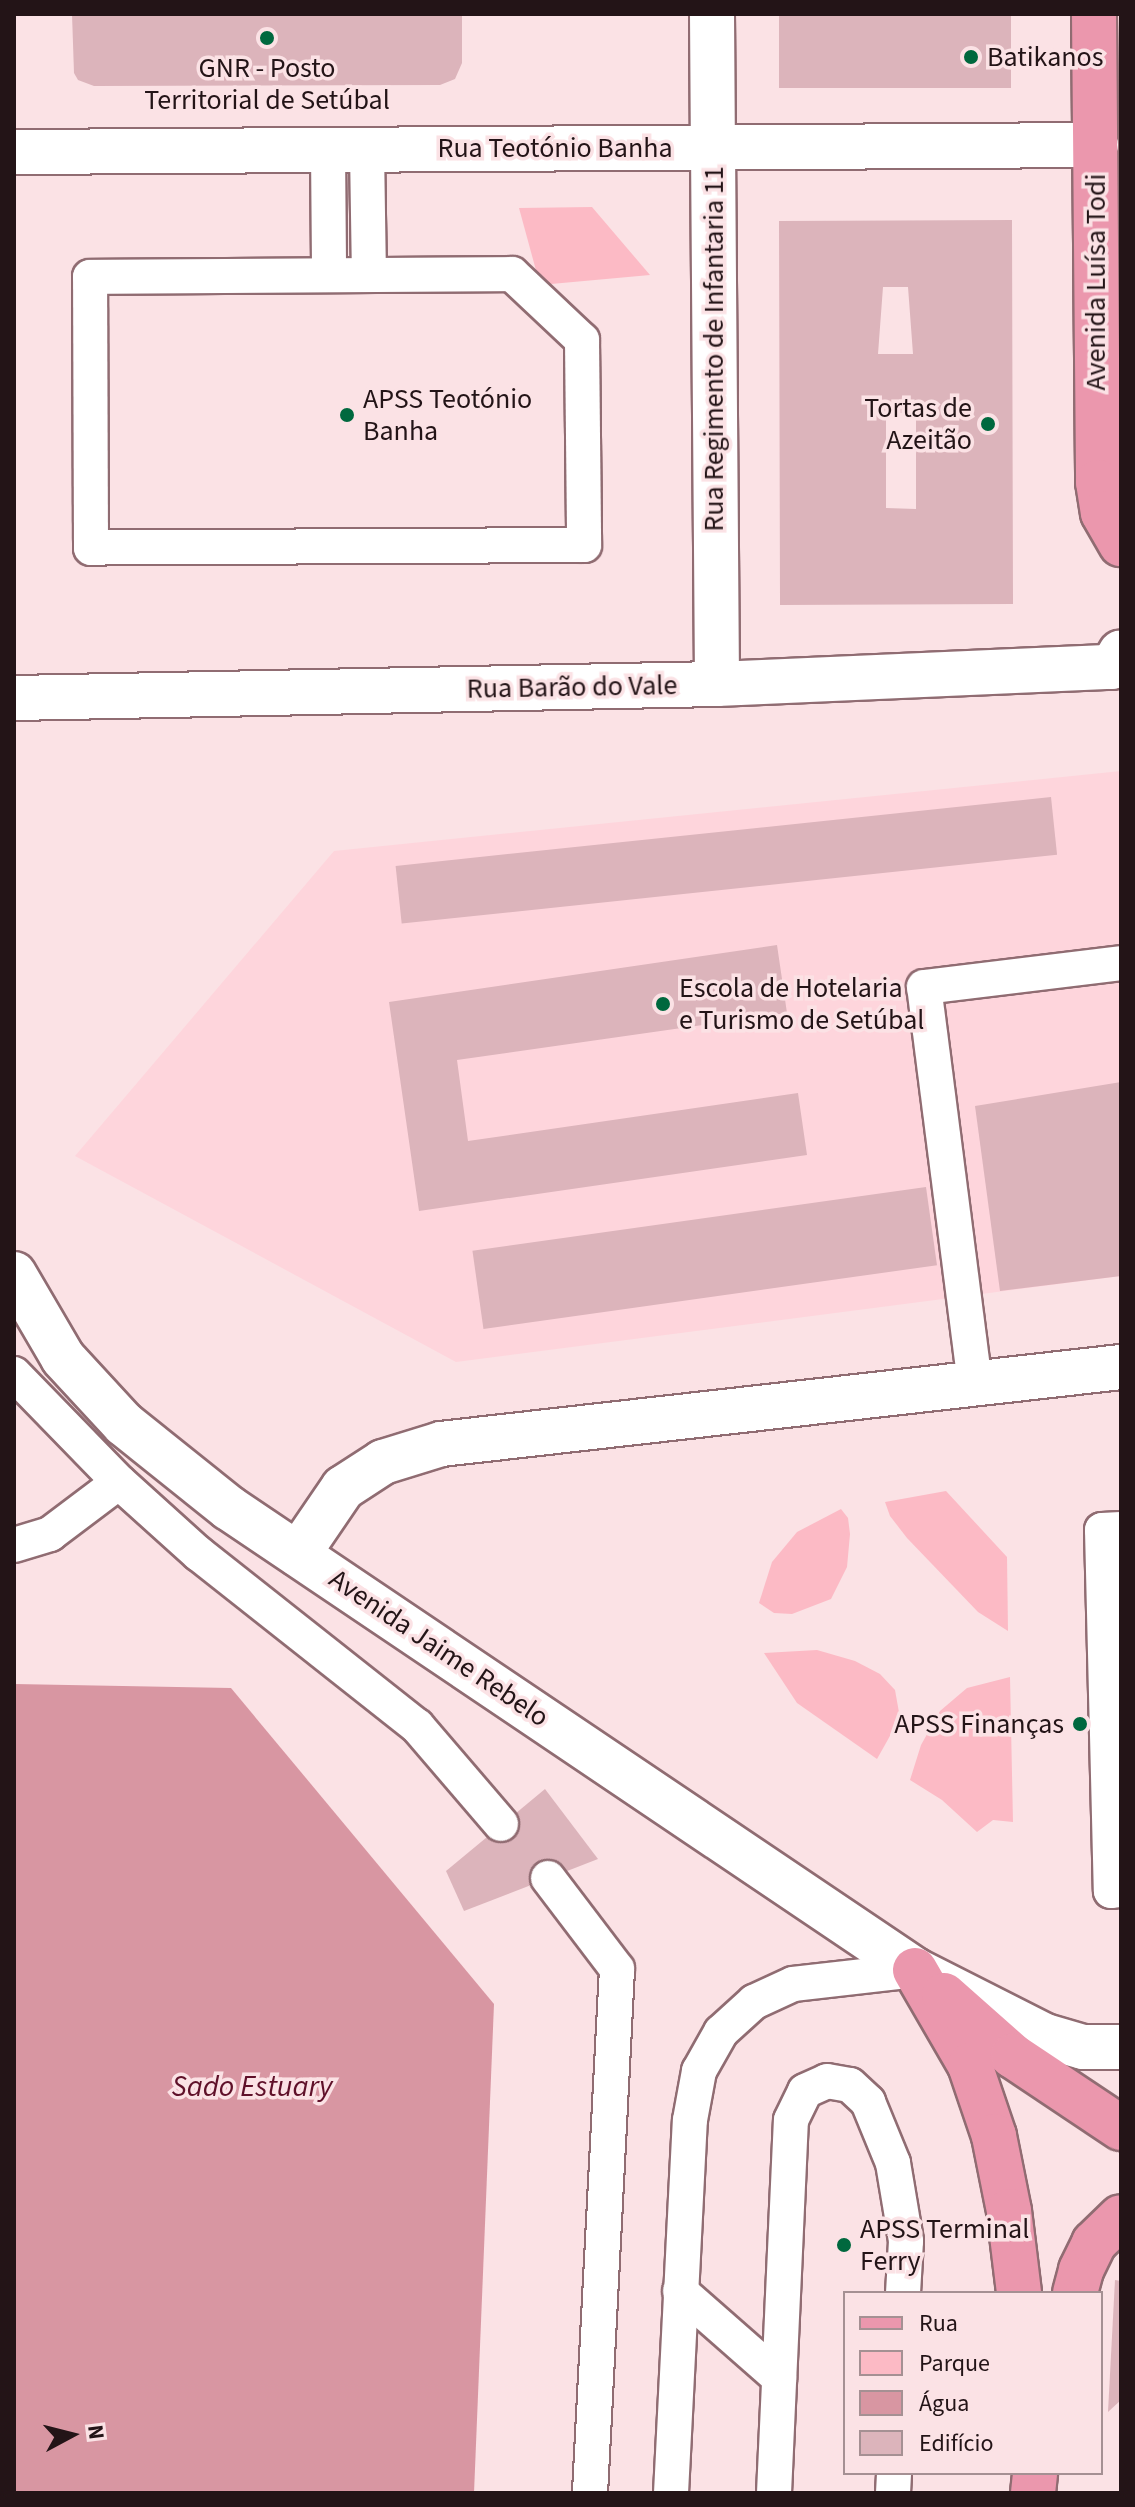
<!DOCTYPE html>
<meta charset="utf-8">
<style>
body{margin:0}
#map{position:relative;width:1135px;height:2507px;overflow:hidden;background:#fbe2e5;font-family:"Source Sans 3",sans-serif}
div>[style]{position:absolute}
.built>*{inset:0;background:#fed5dc}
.green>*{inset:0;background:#fcbac5}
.water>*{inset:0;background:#d896a2}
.building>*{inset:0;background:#dcb4bb;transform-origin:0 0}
.roads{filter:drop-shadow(2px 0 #906c72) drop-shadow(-2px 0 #906c72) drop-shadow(0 2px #906c72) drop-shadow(0 -2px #906c72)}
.service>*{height:34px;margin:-17px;padding:0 17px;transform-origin:17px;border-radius:17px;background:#fff}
.pedestrian>*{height:44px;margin:-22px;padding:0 22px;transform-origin:22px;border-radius:22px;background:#fff}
.minor>*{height:44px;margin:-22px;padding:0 22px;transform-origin:22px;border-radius:22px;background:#fff}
.primary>*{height:44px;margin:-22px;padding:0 22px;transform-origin:22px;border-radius:22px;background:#eb97ad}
.dots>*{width:22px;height:22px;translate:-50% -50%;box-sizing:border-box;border:4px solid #fbe2e5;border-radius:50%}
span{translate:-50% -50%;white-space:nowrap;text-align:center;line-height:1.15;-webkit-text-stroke:7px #fbe2e5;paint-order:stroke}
.poi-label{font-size:28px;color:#231417}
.left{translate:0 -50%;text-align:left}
.right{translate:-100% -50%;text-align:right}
.street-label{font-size:28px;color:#231417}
.water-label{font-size:30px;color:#5f1029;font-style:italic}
.frame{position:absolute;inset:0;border:16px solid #231417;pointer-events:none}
.legend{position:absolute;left:843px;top:2291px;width:260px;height:184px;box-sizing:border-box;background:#fbe2e5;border:2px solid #a59093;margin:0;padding:10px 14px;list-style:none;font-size:24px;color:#231417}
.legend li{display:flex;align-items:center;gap:16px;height:40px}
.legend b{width:40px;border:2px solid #a59093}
.north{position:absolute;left:32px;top:2395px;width:80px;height:80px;-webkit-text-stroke:6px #fbe2e5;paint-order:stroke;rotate:83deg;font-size:22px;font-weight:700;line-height:32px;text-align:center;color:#231417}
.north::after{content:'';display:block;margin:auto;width:28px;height:36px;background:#231417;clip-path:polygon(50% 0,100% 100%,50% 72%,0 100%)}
</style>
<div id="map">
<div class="built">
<i style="clip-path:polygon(1121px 771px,1121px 1276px,456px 1362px,75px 1156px,334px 851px)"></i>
</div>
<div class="green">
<i style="clip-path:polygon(592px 207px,650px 275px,540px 285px,519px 208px)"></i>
<i style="clip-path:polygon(946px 1491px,1007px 1557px,1008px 1631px,978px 1612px,907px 1538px,890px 1516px,885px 1502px)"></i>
<i style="clip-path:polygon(841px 1509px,848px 1518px,850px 1534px,847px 1567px,831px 1599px,792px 1614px,774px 1613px,759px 1603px,772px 1562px,797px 1532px)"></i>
<i style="clip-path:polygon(817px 1650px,855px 1661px,880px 1674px,895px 1690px,900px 1718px,877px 1759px,797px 1703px,764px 1653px)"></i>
<i style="clip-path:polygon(1010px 1677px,1013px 1822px,993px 1820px,977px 1832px,942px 1800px,910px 1780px,921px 1745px,940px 1711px,967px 1688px)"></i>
</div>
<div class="water">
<i style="clip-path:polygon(14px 1684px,231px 1688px,494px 2004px,474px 2493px,14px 2493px)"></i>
</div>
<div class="building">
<i style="clip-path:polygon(72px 14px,462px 14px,462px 63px,455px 79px,440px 85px,94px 86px,78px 80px,74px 73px)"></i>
<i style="left:779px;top:14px;width:232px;height:74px"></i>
<i style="clip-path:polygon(evenodd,1012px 220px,1013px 604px,780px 605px,779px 221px,1012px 220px,883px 287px,908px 287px,913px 354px,878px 354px,883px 287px,1012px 220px,886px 413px,916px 413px,916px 509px,886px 508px,886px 413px)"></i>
<i style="left:1051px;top:797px;width:58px;height:659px;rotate:84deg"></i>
<i style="clip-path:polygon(777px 945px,787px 1013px,457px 1060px,468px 1141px,798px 1093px,807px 1155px,419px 1211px,389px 1002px)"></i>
<i style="clip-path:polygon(1121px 1082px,1121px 1276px,1000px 1291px,975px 1106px)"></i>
<i style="left:926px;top:1187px;width:79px;height:458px;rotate:82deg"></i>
<i style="clip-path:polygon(545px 1789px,598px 1859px,464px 1911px,446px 1871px)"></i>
<i style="clip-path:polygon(1115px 2280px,1121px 2281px,1121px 2400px,1108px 2412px)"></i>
</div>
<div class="roads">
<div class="service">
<i style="left:328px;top:150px;width:125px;rotate:89.5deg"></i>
<i style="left:367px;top:150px;width:125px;rotate:89.1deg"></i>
<i style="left:512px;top:274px;width:96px;rotate:43.3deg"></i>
<i style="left:582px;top:340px;width:205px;rotate:89.4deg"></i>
<i style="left:584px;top:545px;width:493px;rotate:179.7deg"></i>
<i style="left:91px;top:548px;width:271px;rotate:-90.2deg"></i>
<i style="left:90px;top:277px;width:422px;rotate:-0.4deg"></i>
<i style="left:14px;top:1374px;width:151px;rotate:45.8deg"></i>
<i style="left:119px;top:1482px;width:108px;rotate:42deg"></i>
<i style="left:199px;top:1554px;width:278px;rotate:38.3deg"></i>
<i style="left:417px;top:1726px;width:129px;rotate:49.4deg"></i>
<i style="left:975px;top:1384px;width:400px;rotate:-97.3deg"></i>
<i style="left:924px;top:987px;width:198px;rotate:-6.9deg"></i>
<i style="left:1121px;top:1529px;width:19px;rotate:177deg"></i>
<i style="left:1102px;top:1530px;width:361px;rotate:88.6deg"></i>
<i style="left:1111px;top:1891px;width:10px;rotate:-6deg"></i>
<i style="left:14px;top:1545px;width:38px;rotate:-17deg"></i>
<i style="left:50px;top:1534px;width:86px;rotate:-37deg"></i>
<i style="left:548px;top:1878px;width:114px;rotate:52.8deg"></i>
<i style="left:617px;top:1969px;width:525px;rotate:92.95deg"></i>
<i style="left:680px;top:2291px;width:132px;rotate:41.3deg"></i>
<i style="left:671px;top:2493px;width:373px;rotate:-87.1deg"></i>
<i style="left:690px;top:2120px;width:50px;rotate:-79.6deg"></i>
<i style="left:699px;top:2071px;width:45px;rotate:-60.6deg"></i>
<i style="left:721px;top:2032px;width:45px;rotate:-42.3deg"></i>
<i style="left:754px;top:2002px;width:43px;rotate:-24.8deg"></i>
<i style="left:793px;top:1984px;width:123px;rotate:-6.5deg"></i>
<i style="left:774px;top:2493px;width:373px;rotate:-87.4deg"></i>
<i style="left:791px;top:2120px;width:32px;rotate:-64deg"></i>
<i style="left:805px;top:2091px;width:24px;rotate:-24deg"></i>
<i style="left:827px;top:2081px;width:23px;rotate:10deg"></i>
<i style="left:850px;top:2085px;width:25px;rotate:43deg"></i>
<i style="left:868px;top:2102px;width:66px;rotate:67.7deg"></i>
<i style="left:893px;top:2163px;width:79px;rotate:80.5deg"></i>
<i style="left:906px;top:2241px;width:52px;rotate:93.3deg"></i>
<i style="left:893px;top:2493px;width:20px;rotate:-87deg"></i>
</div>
<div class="pedestrian">
<i style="left:713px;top:147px;width:537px;rotate:89.57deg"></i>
<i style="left:14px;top:698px;width:703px;rotate:-1.14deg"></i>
<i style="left:717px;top:684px;width:395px;rotate:-2.5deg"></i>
<i style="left:1112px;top:667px;width:17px;rotate:-59deg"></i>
</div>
<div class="minor">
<i style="left:712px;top:14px;width:133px;rotate:89.6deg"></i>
<i style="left:14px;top:152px;width:1082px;rotate:-0.37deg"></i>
<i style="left:14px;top:1274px;width:97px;rotate:59.7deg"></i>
<i style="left:63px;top:1358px;width:90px;rotate:47.3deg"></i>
<i style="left:124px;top:1424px;width:134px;rotate:38.7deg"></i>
<i style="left:229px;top:1508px;width:827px;rotate:33.96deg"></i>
<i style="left:915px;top:1970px;width:146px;rotate:26.9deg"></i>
<i style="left:1045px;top:2036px;width:40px;rotate:16deg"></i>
<i style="left:1083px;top:2047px;width:38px"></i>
<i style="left:298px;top:1554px;width:80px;rotate:-55.7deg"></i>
<i style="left:343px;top:1488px;width:48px;rotate:-33deg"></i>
<i style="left:383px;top:1462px;width:61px;rotate:-17.2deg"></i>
<i style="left:441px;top:1444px;width:684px;rotate:-6.46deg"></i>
</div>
<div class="primary">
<i style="left:1094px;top:14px;width:468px;rotate:89.5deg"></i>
<i style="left:1098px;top:482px;width:31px;rotate:81deg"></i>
<i style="left:1103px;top:513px;width:36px;rotate:60deg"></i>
<i style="left:915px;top:1970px;width:110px;rotate:59.9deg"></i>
<i style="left:970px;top:2065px;width:75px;rotate:71.3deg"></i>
<i style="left:994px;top:2136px;width:76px;rotate:78.7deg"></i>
<i style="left:1009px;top:2211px;width:83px;rotate:83deg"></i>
<i style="left:944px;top:1995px;width:92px;rotate:41.5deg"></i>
<i style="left:1013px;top:2056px;width:130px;rotate:33.7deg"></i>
<i style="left:1075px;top:2293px;width:24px;rotate:-75deg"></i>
<i style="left:1081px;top:2270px;width:30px;rotate:-64deg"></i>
<i style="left:1094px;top:2243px;width:37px;rotate:-44deg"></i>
<i style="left:1033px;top:2493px;width:20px;rotate:-84deg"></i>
</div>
</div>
<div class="dots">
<i style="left:267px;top:38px;background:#00683e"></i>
<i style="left:971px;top:57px;background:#00683e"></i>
<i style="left:347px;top:415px;background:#00683e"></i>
<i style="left:988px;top:424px;background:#00683e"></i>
<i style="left:663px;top:1004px;background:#00683e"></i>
<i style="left:1080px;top:1724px;background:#00683e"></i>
<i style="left:844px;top:2245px;background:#00683e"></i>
</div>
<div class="poi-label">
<span class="left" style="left:987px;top:57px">Batikanos</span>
<span style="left:267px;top:84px">GNR - Posto<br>Territorial de Setúbal</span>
<span class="left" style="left:363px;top:415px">APSS Teotónio<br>Banha</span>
<span class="right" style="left:972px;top:424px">Tortas de<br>Azeitão</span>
<span class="left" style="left:679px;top:1004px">Escola de Hotelaria<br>e Turismo de Setúbal</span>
<span class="right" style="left:1064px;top:1724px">APSS Finanças</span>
<span class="left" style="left:860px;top:2245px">APSS Terminal<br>Ferry</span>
</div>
<div class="street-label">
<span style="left:555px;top:148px">Rua Teotónio Banha</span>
<span style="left:1096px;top:282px;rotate:-90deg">Avenida Luísa Todi</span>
<span style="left:714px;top:349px;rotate:-90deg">Rua Regimento de Infantaria 11</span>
<span style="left:572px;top:687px;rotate:-1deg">Rua Barão do Vale</span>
<span style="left:439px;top:1648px;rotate:34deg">Avenida Jaime Rebelo</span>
</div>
<div class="water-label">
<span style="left:252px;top:2087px">Sado Estuary</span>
</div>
<div class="frame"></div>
<ul class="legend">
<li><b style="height:10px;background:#eb97ad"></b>Rua</li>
<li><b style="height:22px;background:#fcbac5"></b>Parque</li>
<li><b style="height:22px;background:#d896a2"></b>Água</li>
<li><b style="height:22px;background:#dcb4bb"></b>Edifício</li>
</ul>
<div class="north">N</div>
</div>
